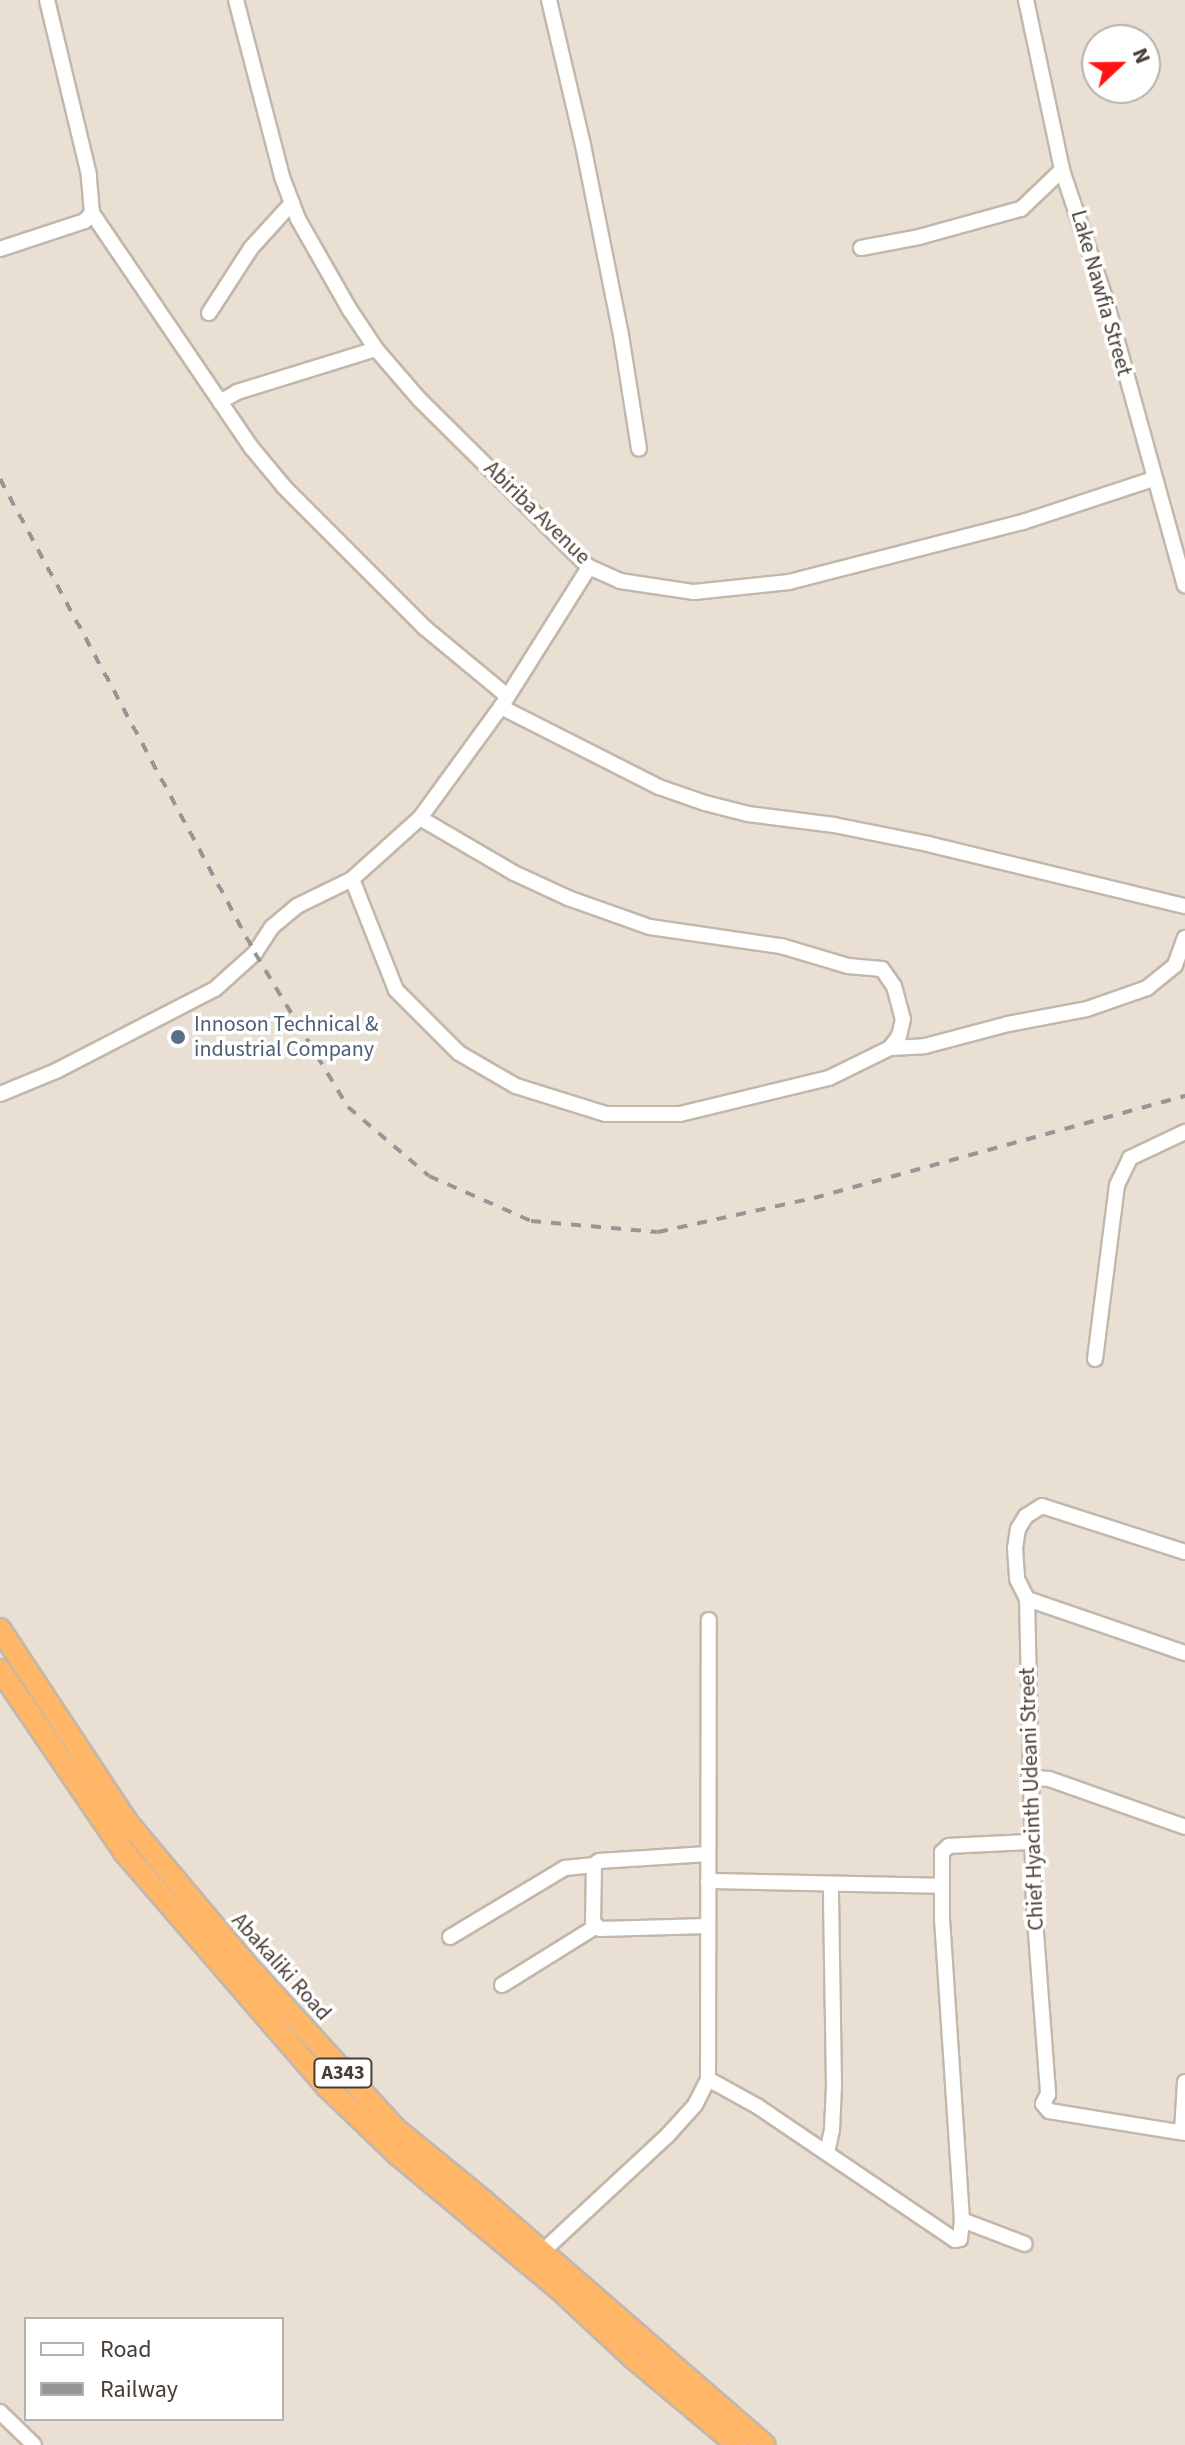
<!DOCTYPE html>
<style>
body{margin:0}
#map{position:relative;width:1185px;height:2445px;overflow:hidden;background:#f5eee6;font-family:"Source Sans 3",sans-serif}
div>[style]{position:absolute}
.residential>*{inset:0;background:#e9dfd3}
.roads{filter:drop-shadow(2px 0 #c4b7aa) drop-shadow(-2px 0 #c4b7aa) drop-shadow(0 2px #c4b7aa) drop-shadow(0 -2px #c4b7aa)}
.minor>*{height:14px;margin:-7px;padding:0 7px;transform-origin:7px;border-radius:7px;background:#fff}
.highway>*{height:20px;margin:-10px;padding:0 10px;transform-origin:10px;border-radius:10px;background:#ffb666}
.rail>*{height:4px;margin-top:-2px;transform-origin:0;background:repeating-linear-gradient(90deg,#969696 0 10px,transparent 0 20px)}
.dots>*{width:22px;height:22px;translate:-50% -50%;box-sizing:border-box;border:4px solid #fff;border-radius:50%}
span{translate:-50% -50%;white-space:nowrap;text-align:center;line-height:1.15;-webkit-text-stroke:7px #fff;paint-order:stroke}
.shield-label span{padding:2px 6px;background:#fff;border:2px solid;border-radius:6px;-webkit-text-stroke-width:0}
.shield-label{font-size:20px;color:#483d34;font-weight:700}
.street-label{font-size:22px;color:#483d34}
.service-label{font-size:22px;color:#4e5e75}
.left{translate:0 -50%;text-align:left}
.legend{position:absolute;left:24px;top:2317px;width:260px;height:104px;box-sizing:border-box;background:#fff;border:2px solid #b6b1ae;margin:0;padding:10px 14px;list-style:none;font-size:24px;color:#483d34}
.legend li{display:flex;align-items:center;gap:16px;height:40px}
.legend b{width:40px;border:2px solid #b6b1ae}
.north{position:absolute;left:1081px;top:24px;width:80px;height:80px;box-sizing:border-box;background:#fff;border:2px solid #b6b1ae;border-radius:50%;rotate:68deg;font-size:22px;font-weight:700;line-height:32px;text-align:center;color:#483d34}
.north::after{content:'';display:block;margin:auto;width:28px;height:36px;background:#ff1412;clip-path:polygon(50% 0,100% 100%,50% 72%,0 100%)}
</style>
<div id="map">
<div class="residential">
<i style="clip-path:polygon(evenodd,0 0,1185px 0,1185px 2445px,0 2445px,0 0,1097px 40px,1145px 40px,1145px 88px,1097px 88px,1097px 40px,0 0,26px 2319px,282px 2319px,282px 2419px,26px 2419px,26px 2319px)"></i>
</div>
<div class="roads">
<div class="minor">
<i style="left:236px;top:0;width:183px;rotate:75.4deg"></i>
<i style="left:282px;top:177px;width:45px;rotate:69.1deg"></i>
<i style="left:298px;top:219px;width:105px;rotate:60.3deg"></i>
<i style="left:350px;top:310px;width:47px;rotate:56.3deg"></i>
<i style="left:376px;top:349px;width:66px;rotate:49.3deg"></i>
<i style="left:419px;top:399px;width:239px;rotate:44.7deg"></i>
<i style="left:589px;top:567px;width:34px;rotate:24deg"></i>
<i style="left:620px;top:581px;width:75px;rotate:8.5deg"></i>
<i style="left:694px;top:592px;width:96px;rotate:-6deg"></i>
<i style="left:789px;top:582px;width:242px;rotate:-14.4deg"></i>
<i style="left:1023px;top:522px;width:137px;rotate:-18.3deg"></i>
<i style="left:549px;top:0;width:149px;rotate:76.8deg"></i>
<i style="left:583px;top:145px;width:194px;rotate:78.7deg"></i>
<i style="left:621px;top:335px;width:115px;rotate:81deg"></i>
<i style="left:1026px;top:0;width:174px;rotate:78deg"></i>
<i style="left:1062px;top:170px;width:138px;rotate:71.4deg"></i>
<i style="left:1106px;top:301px;width:295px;rotate:74.5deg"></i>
<i style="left:92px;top:213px;width:283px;rotate:55.8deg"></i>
<i style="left:251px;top:447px;width:53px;rotate:50.3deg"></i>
<i style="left:285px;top:488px;width:197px;rotate:45deg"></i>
<i style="left:424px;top:627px;width:108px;rotate:39.7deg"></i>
<i style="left:861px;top:248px;width:59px;rotate:-10.7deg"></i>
<i style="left:919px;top:237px;width:106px;rotate:-15.4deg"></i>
<i style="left:1021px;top:209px;width:57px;rotate:-43.6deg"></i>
<i style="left:0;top:249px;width:89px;rotate:-18.2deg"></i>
<i style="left:85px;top:221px;width:11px;rotate:-49deg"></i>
<i style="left:92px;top:213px;width:38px;rotate:-95deg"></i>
<i style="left:89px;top:175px;width:180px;rotate:-103.5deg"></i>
<i style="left:209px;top:313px;width:77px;rotate:-57.1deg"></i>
<i style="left:251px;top:248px;width:61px;rotate:-47.7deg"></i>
<i style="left:220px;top:402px;width:20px;rotate:-30deg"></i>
<i style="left:237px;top:392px;width:145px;rotate:-17.2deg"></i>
<i style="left:501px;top:707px;width:177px;rotate:26.9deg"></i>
<i style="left:659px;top:787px;width:49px;rotate:19.2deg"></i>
<i style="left:705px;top:803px;width:44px;rotate:14.3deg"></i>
<i style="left:748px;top:814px;width:87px;rotate:7.3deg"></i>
<i style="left:834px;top:825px;width:96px;rotate:11.4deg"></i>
<i style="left:928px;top:844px;width:264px;rotate:13.6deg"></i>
<i style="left:420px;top:818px;width:109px;rotate:30.3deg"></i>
<i style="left:514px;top:873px;width:60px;rotate:24.8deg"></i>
<i style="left:568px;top:898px;width:87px;rotate:19.5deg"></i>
<i style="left:650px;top:927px;width:132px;rotate:8.3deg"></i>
<i style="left:781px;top:946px;width:70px;rotate:16.6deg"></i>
<i style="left:848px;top:966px;width:34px;rotate:5deg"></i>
<i style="left:882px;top:969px;width:21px;rotate:55deg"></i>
<i style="left:894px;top:986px;width:34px;rotate:75deg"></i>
<i style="left:903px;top:1019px;width:17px;rotate:103deg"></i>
<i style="left:899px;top:1036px;width:15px;rotate:127deg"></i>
<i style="left:352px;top:879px;width:119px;rotate:68.4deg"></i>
<i style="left:396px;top:990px;width:89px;rotate:45deg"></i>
<i style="left:459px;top:1053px;width:66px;rotate:30.1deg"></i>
<i style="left:516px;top:1086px;width:94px;rotate:17.3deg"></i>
<i style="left:606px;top:1114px;width:74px"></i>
<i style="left:680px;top:1114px;width:153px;rotate:-13.6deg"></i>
<i style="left:829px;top:1078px;width:68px;rotate:-26.2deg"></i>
<i style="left:890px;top:1048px;width:35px;rotate:-3deg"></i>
<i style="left:925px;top:1046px;width:86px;rotate:-14.8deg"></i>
<i style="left:1008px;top:1024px;width:80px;rotate:-10.8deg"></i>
<i style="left:1087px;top:1009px;width:64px;rotate:-19.3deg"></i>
<i style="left:1147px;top:988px;width:36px;rotate:-39deg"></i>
<i style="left:1175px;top:965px;width:29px;rotate:-70deg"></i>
<i style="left:0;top:1094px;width:61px;rotate:-22.3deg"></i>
<i style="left:56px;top:1071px;width:179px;rotate:-27.3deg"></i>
<i style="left:215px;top:989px;width:54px;rotate:-42deg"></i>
<i style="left:255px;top:953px;width:31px;rotate:-57deg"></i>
<i style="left:272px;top:927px;width:33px;rotate:-40deg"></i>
<i style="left:297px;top:906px;width:61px;rotate:-26.1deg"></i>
<i style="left:352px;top:879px;width:91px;rotate:-41.9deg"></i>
<i style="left:420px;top:818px;width:137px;rotate:-53.9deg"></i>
<i style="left:501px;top:707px;width:165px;rotate:-57.8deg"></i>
<i style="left:1095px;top:1359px;width:175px;rotate:-82.8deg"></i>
<i style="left:1117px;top:1185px;width:30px;rotate:-64deg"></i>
<i style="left:1130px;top:1158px;width:61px;rotate:-25.3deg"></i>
<i style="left:1185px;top:1552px;width:150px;rotate:-162.2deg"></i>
<i style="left:1042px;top:1506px;width:19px;rotate:148deg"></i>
<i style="left:1026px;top:1516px;width:15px;rotate:122deg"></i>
<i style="left:1018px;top:1529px;width:19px;rotate:99deg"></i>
<i style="left:1015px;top:1548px;width:31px;rotate:86deg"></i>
<i style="left:1017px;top:1579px;width:22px;rotate:63deg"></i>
<i style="left:1027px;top:1599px;width:307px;rotate:88.7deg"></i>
<i style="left:1034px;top:1906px;width:189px;rotate:85.7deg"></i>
<i style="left:1048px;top:2094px;width:11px;rotate:117deg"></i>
<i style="left:1043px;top:2104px;width:9px;rotate:49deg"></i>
<i style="left:1049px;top:2111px;width:138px;rotate:9.2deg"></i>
<i style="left:1027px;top:1599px;width:167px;rotate:18.9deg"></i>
<i style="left:1029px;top:1777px;width:20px;rotate:6deg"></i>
<i style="left:1049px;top:1779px;width:144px;rotate:19.4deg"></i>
<i style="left:708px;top:1881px;width:234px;rotate:1.2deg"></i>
<i style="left:708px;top:1926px;width:108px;rotate:178.4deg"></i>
<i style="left:600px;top:1929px;width:10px;rotate:-135deg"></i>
<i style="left:593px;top:1922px;width:57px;rotate:-89deg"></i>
<i style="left:594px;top:1865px;width:6px;rotate:-39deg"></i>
<i style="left:599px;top:1861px;width:109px;rotate:-3.7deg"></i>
<i style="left:450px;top:1937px;width:134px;rotate:-31deg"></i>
<i style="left:565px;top:1868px;width:29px;rotate:-6deg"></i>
<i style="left:502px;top:1985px;width:110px;rotate:-31.9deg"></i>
<i style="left:708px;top:2079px;width:56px;rotate:28.9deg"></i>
<i style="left:757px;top:2106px;width:239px;rotate:34.1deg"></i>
<i style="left:955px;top:2240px;width:5px;rotate:-11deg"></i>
<i style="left:960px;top:2239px;width:19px;rotate:-84deg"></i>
<i style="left:962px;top:2220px;width:303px;rotate:-93.8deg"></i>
<i style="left:942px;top:1918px;width:66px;rotate:-90deg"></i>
<i style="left:942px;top:1852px;width:9px;rotate:-41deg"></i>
<i style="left:949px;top:1846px;width:83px;rotate:-2.8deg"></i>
<i style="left:1182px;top:2132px;width:50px;rotate:-86.6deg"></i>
<i style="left:827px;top:2153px;width:24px;rotate:-78deg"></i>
<i style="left:832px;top:2130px;width:44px;rotate:-87.4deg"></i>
<i style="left:834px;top:2086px;width:202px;rotate:-90.9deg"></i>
<i style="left:962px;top:2220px;width:67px;rotate:20.9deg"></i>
<i style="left:542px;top:2252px;width:171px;rotate:-42.9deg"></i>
<i style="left:667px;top:2136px;width:42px;rotate:-47.9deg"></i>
<i style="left:695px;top:2105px;width:29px;rotate:-63deg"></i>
<i style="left:708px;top:2079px;width:459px;rotate:-89.9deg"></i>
<i style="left:0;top:2412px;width:47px;rotate:44.1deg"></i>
</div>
<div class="highway">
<i style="left:0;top:1629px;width:232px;rotate:56.6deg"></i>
<i style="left:128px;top:1823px;width:190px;rotate:50.1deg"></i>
<i style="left:250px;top:1969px;width:215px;rotate:47.6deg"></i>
<i style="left:395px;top:2128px;width:115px;rotate:39.4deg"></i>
<i style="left:484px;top:2201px;width:372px;rotate:41deg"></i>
<i style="left:0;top:1670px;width:220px;rotate:55.7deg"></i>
<i style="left:124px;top:1852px;width:311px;rotate:49.2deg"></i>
<i style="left:327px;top:2087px;width:98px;rotate:43.8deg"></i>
<i style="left:398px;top:2155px;width:211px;rotate:39.8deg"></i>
<i style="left:560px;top:2290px;width:100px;rotate:43deg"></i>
<i style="left:633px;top:2358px;width:136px;rotate:39.9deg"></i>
</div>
</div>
<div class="rail">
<i style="left:0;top:479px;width:538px;rotate:61.72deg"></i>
<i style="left:255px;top:953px;width:180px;rotate:58.9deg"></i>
<i style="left:348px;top:1107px;width:106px;rotate:40.4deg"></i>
<i style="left:429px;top:1176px;width:111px;rotate:23.8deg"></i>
<i style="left:531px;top:1221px;width:127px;rotate:5deg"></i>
<i style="left:658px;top:1232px;width:160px;rotate:-12.3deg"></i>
<i style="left:814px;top:1198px;width:385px;rotate:-15.4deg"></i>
</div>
<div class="dots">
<i style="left:178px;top:1037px;background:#5c6f8a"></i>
</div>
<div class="shield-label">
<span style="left:343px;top:2073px">A343</span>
</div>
<div class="street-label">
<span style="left:1101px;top:293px;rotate:74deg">Lake Nawfia Street</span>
<span style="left:537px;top:513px;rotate:44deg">Abiriba Avenue</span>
<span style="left:1032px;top:1799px;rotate:-92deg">Chief Hyacinth Udeani Street</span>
<span style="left:281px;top:1967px;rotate:48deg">Abakaliki Road</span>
</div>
<div class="service-label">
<span class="left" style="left:194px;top:1037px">Innoson Technical &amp;<br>industrial Company</span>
</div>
<ul class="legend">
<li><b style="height:10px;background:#fff"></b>Road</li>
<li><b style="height:10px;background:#969696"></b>Railway</li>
</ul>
<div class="north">N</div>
</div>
